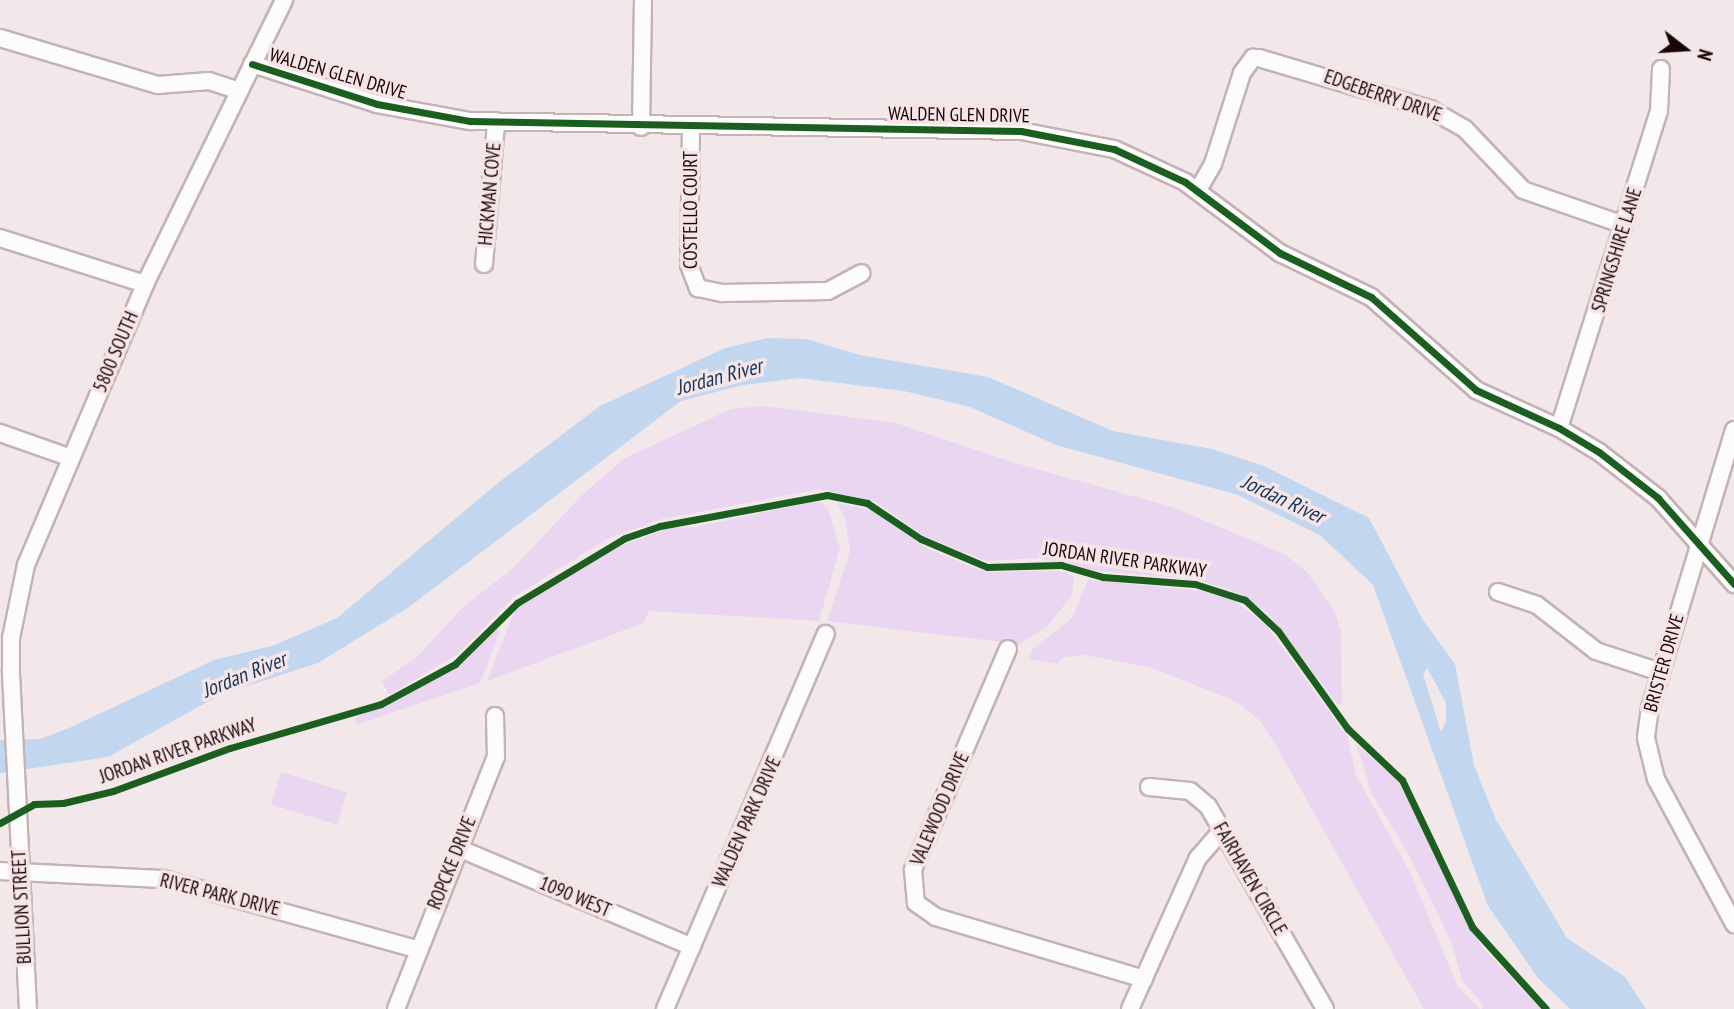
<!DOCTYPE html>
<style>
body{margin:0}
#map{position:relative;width:1734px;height:1009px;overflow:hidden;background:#f2e8ea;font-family:"PT Sans Narrow",sans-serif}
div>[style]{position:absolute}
.green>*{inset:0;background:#ead6f1;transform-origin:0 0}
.water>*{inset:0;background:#c3d6f0}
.roads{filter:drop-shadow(2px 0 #c4b2b5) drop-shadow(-2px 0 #c4b2b5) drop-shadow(0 2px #c4b2b5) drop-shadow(0 -2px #c4b2b5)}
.minor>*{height:16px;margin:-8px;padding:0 8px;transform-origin:8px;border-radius:8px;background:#fdfcfc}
.cycleway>*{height:7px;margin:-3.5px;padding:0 3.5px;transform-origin:3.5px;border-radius:3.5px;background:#1b5e20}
span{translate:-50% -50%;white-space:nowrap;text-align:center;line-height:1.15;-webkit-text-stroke:7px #f5e5e6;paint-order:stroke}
.street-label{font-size:19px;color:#1c0408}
.water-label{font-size:21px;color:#143659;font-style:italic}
.north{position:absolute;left:1650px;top:14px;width:70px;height:70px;-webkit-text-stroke:5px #f5e5e6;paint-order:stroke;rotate:107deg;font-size:19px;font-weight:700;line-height:28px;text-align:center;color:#1c0408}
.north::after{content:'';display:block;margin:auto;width:24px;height:32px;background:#1c0408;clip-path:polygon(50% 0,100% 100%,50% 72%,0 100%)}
</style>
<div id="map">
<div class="green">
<i style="clip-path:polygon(764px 406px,896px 423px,1015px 463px,1172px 507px,1284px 554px,1307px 572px,1335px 612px,1341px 632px,1342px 704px,1338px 705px,1269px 614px,1239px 593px,1196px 579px,1096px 571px,1039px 558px,986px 561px,924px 536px,876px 502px,820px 489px,662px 519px,607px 539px,515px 596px,458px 654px,389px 695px,382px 681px,416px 658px,463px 607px,512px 569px,583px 494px,625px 458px,731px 409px)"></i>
<i style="clip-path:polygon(812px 502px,821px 502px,828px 509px,840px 548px,819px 621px,649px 611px,644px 623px,487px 681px,516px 607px,602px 553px,669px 528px,695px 527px)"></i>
<i style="clip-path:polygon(837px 503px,870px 510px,928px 549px,985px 572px,1063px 571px,1074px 577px,1072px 595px,1047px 627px,1019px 644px,827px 621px,850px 551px,845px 518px)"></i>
<i style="clip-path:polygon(1088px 580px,1204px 591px,1235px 601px,1266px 625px,1347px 736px,1356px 775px,1410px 872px,1458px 987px,1480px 1009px,1424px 1009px,1274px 742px,1259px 720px,1235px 701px,1149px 667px,1084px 655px,1064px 657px,1057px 664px,1029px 659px,1032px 650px,1072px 618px)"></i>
<i style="clip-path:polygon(497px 626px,500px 632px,480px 683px,356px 725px,355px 718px,464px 661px)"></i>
<i style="clip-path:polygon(1356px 744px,1398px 781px,1481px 946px,1541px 1009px,1481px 1009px,1484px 1006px,1462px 980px,1451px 941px,1408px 853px,1372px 794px)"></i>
<i style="left:281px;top:772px;width:69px;height:34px;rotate:17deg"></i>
</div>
<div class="water">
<i style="clip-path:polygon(evenodd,767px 338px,806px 339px,860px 355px,988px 377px,1113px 431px,1212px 449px,1264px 466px,1369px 518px,1423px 620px,1455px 664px,1474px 765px,1496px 820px,1567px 938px,1625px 977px,1646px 1009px,1570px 1009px,1538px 978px,1488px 906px,1373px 585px,1321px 536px,1238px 495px,1056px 445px,970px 407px,904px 391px,799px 378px,743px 385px,681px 401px,409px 607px,318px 663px,222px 694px,108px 757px,0 773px,0 740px,40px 739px,69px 728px,214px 660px,275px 645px,337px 618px,499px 482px,600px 406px,725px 348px,767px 338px,1427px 668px,1446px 703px,1446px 721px,1441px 732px,1423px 674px,1427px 668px)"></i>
</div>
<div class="roads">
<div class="minor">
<i style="left:0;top:38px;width:165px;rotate:16.6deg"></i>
<i style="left:158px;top:85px;width:51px;rotate:-4.5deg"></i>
<i style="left:209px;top:81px;width:32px;rotate:18deg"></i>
<i style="left:252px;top:64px;width:131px;rotate:17.7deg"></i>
<i style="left:377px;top:104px;width:95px;rotate:10.4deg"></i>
<i style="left:470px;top:121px;width:551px;rotate:1.04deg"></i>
<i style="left:1021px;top:131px;width:95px;rotate:11deg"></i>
<i style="left:1114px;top:149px;width:78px;rotate:24.9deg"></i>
<i style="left:1185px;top:182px;width:119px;rotate:36.8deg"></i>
<i style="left:1280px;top:253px;width:101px;rotate:25.8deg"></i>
<i style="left:1371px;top:297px;width:140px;rotate:41.5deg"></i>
<i style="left:1476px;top:390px;width:91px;rotate:24.6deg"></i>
<i style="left:1559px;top:428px;width:47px;rotate:31deg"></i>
<i style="left:1599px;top:452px;width:75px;rotate:37.9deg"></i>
<i style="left:1658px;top:498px;width:115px;rotate:48.5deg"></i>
<i style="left:641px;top:127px;width:127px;rotate:-89.1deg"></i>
<i style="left:691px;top:128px;width:137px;rotate:90.8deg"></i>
<i style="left:689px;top:265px;width:25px;rotate:69deg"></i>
<i style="left:698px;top:288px;width:25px;rotate:12deg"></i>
<i style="left:722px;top:293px;width:106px;rotate:-1.1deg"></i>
<i style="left:828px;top:291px;width:38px;rotate:-28deg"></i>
<i style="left:1198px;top:190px;width:30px;rotate:-60deg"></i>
<i style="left:1213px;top:164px;width:96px;rotate:-72.3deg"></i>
<i style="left:1242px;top:73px;width:19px;rotate:-54deg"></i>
<i style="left:1253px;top:58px;width:6px"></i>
<i style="left:1259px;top:58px;width:178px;rotate:16.6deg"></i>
<i style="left:1430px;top:109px;width:40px;rotate:29.7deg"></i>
<i style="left:1465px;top:129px;width:84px;rotate:46.4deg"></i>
<i style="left:1523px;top:190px;width:107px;rotate:19.1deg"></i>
<i style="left:0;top:238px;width:152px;rotate:17.6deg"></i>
<i style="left:484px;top:264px;width:142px;rotate:-85.1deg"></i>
<i style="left:1559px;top:428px;width:332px;rotate:-72.5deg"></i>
<i style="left:1659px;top:111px;width:42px;rotate:-87.3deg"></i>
<i style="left:1734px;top:430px;width:290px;rotate:106.8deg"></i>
<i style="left:1650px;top:708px;width:30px;rotate:98deg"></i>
<i style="left:1646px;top:738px;width:42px;rotate:76.3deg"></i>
<i style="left:1656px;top:779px;width:165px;rotate:61.7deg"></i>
<i style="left:0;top:433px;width:75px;rotate:19.4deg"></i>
<i style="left:1498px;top:592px;width:41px;rotate:18.4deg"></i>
<i style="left:1537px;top:605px;width:75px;rotate:37.9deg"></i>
<i style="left:1596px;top:651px;width:67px;rotate:18.2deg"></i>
<i style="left:1008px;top:649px;width:241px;rotate:113.3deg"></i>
<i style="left:913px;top:870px;width:33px;rotate:85deg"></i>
<i style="left:916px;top:903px;width:24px;rotate:35deg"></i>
<i style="left:936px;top:917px;width:217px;rotate:16.6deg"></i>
<i style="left:1149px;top:787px;width:41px;rotate:5.6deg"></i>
<i style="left:1190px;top:791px;width:23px;rotate:40deg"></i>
<i style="left:1208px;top:806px;width:234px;rotate:60deg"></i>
<i style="left:458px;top:848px;width:254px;rotate:22.9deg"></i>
<i style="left:0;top:871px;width:164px;rotate:2.8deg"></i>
<i style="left:164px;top:879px;width:263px;rotate:15.5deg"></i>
<i style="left:28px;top:1009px;width:340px;rotate:-92.9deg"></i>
<i style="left:11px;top:669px;width:31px;rotate:-90deg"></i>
<i style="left:11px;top:638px;width:75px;rotate:-78.4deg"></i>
<i style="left:26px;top:565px;width:305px;rotate:-67deg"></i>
<i style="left:145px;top:284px;width:316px;rotate:-63.9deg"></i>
<i style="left:396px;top:1009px;width:271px;rotate:-68.4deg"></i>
<i style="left:496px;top:757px;width:41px;rotate:-91.4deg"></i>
<i style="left:665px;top:1009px;width:408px;rotate:-66.8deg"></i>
<i style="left:1130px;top:1009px;width:166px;rotate:-65.8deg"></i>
<i style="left:1198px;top:858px;width:37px;rotate:-49deg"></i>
</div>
</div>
<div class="cycleway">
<i style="left:252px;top:64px;width:131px;rotate:17.7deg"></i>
<i style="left:377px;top:104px;width:95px;rotate:10.4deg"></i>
<i style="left:470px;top:121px;width:551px;rotate:1.04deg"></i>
<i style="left:1021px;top:131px;width:95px;rotate:11deg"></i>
<i style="left:1114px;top:149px;width:78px;rotate:24.9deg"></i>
<i style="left:1185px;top:182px;width:119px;rotate:36.8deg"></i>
<i style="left:1280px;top:253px;width:101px;rotate:25.8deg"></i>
<i style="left:1371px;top:297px;width:140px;rotate:41.5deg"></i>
<i style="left:1476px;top:390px;width:91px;rotate:24.6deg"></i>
<i style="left:1559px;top:428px;width:47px;rotate:31deg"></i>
<i style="left:1599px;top:452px;width:75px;rotate:37.9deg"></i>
<i style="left:1658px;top:498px;width:115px;rotate:48.5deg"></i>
<i style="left:0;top:823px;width:39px;rotate:-29deg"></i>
<i style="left:34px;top:804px;width:29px;rotate:-2deg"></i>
<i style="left:63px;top:803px;width:51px;rotate:-13.5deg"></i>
<i style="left:113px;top:791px;width:125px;rotate:-20.2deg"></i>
<i style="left:230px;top:748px;width:157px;rotate:-16.2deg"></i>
<i style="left:381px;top:704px;width:84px;rotate:-28.4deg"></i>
<i style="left:455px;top:664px;width:87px;rotate:-44.5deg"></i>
<i style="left:517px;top:603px;width:126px;rotate:-31deg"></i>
<i style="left:625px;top:538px;width:37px;rotate:-19deg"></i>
<i style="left:660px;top:526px;width:170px;rotate:-10.5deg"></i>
<i style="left:827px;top:495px;width:41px;rotate:11.3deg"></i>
<i style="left:867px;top:503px;width:65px;rotate:33.7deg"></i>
<i style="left:921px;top:539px;width:72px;rotate:23deg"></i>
<i style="left:987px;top:567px;width:74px;rotate:-1.5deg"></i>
<i style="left:1061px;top:565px;width:44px;rotate:15.9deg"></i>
<i style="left:1103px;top:577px;width:92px;rotate:4.4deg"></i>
<i style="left:1195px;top:584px;width:52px;rotate:17.7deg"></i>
<i style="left:1245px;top:600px;width:45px;rotate:43.2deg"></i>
<i style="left:1278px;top:631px;width:120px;rotate:54.5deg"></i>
<i style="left:1348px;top:729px;width:74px;rotate:43.4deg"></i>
<i style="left:1402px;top:780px;width:163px;rotate:64.5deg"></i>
<i style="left:1472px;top:927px;width:110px;rotate:47.9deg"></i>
</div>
<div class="street-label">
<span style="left:338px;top:74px;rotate:16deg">WALDEN GLEN DRIVE</span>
<span style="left:1383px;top:96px;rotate:19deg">EDGEBERRY DRIVE</span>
<span style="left:959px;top:115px;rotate:1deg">WALDEN GLEN DRIVE</span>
<span style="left:490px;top:194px;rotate:-85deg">HICKMAN COVE</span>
<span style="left:691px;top:210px;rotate:-90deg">COSTELLO COURT</span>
<span style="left:1617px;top:250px;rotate:-73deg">SPRINGSHIRE LANE</span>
<span style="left:116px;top:352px;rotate:-67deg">5800 SOUTH</span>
<span style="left:1125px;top:560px;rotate:8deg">JORDAN RIVER PARKWAY</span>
<span style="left:1664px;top:663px;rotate:-74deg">BRISTER DRIVE</span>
<span style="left:178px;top:751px;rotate:-19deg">JORDAN RIVER PARKWAY</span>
<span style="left:940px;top:809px;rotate:-67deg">VALEWOOD DRIVE</span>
<span style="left:747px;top:822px;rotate:-66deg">WALDEN PARK DRIVE</span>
<span style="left:452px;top:863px;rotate:-68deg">ROPCKE DRIVE</span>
<span style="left:1250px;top:879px;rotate:60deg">FAIRHAVEN CIRCLE</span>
<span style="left:220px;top:895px;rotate:14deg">RIVER PARK DRIVE</span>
<span style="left:575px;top:897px;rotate:23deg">1090 WEST</span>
<span style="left:22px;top:907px;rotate:-93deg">BULLION STREET</span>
</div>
<div class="water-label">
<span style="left:719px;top:377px;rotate:-15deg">Jordan River</span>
<span style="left:1283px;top:499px;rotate:25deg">Jordan River</span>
<span style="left:244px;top:675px;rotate:-22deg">Jordan River</span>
</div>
<div class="north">N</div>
</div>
